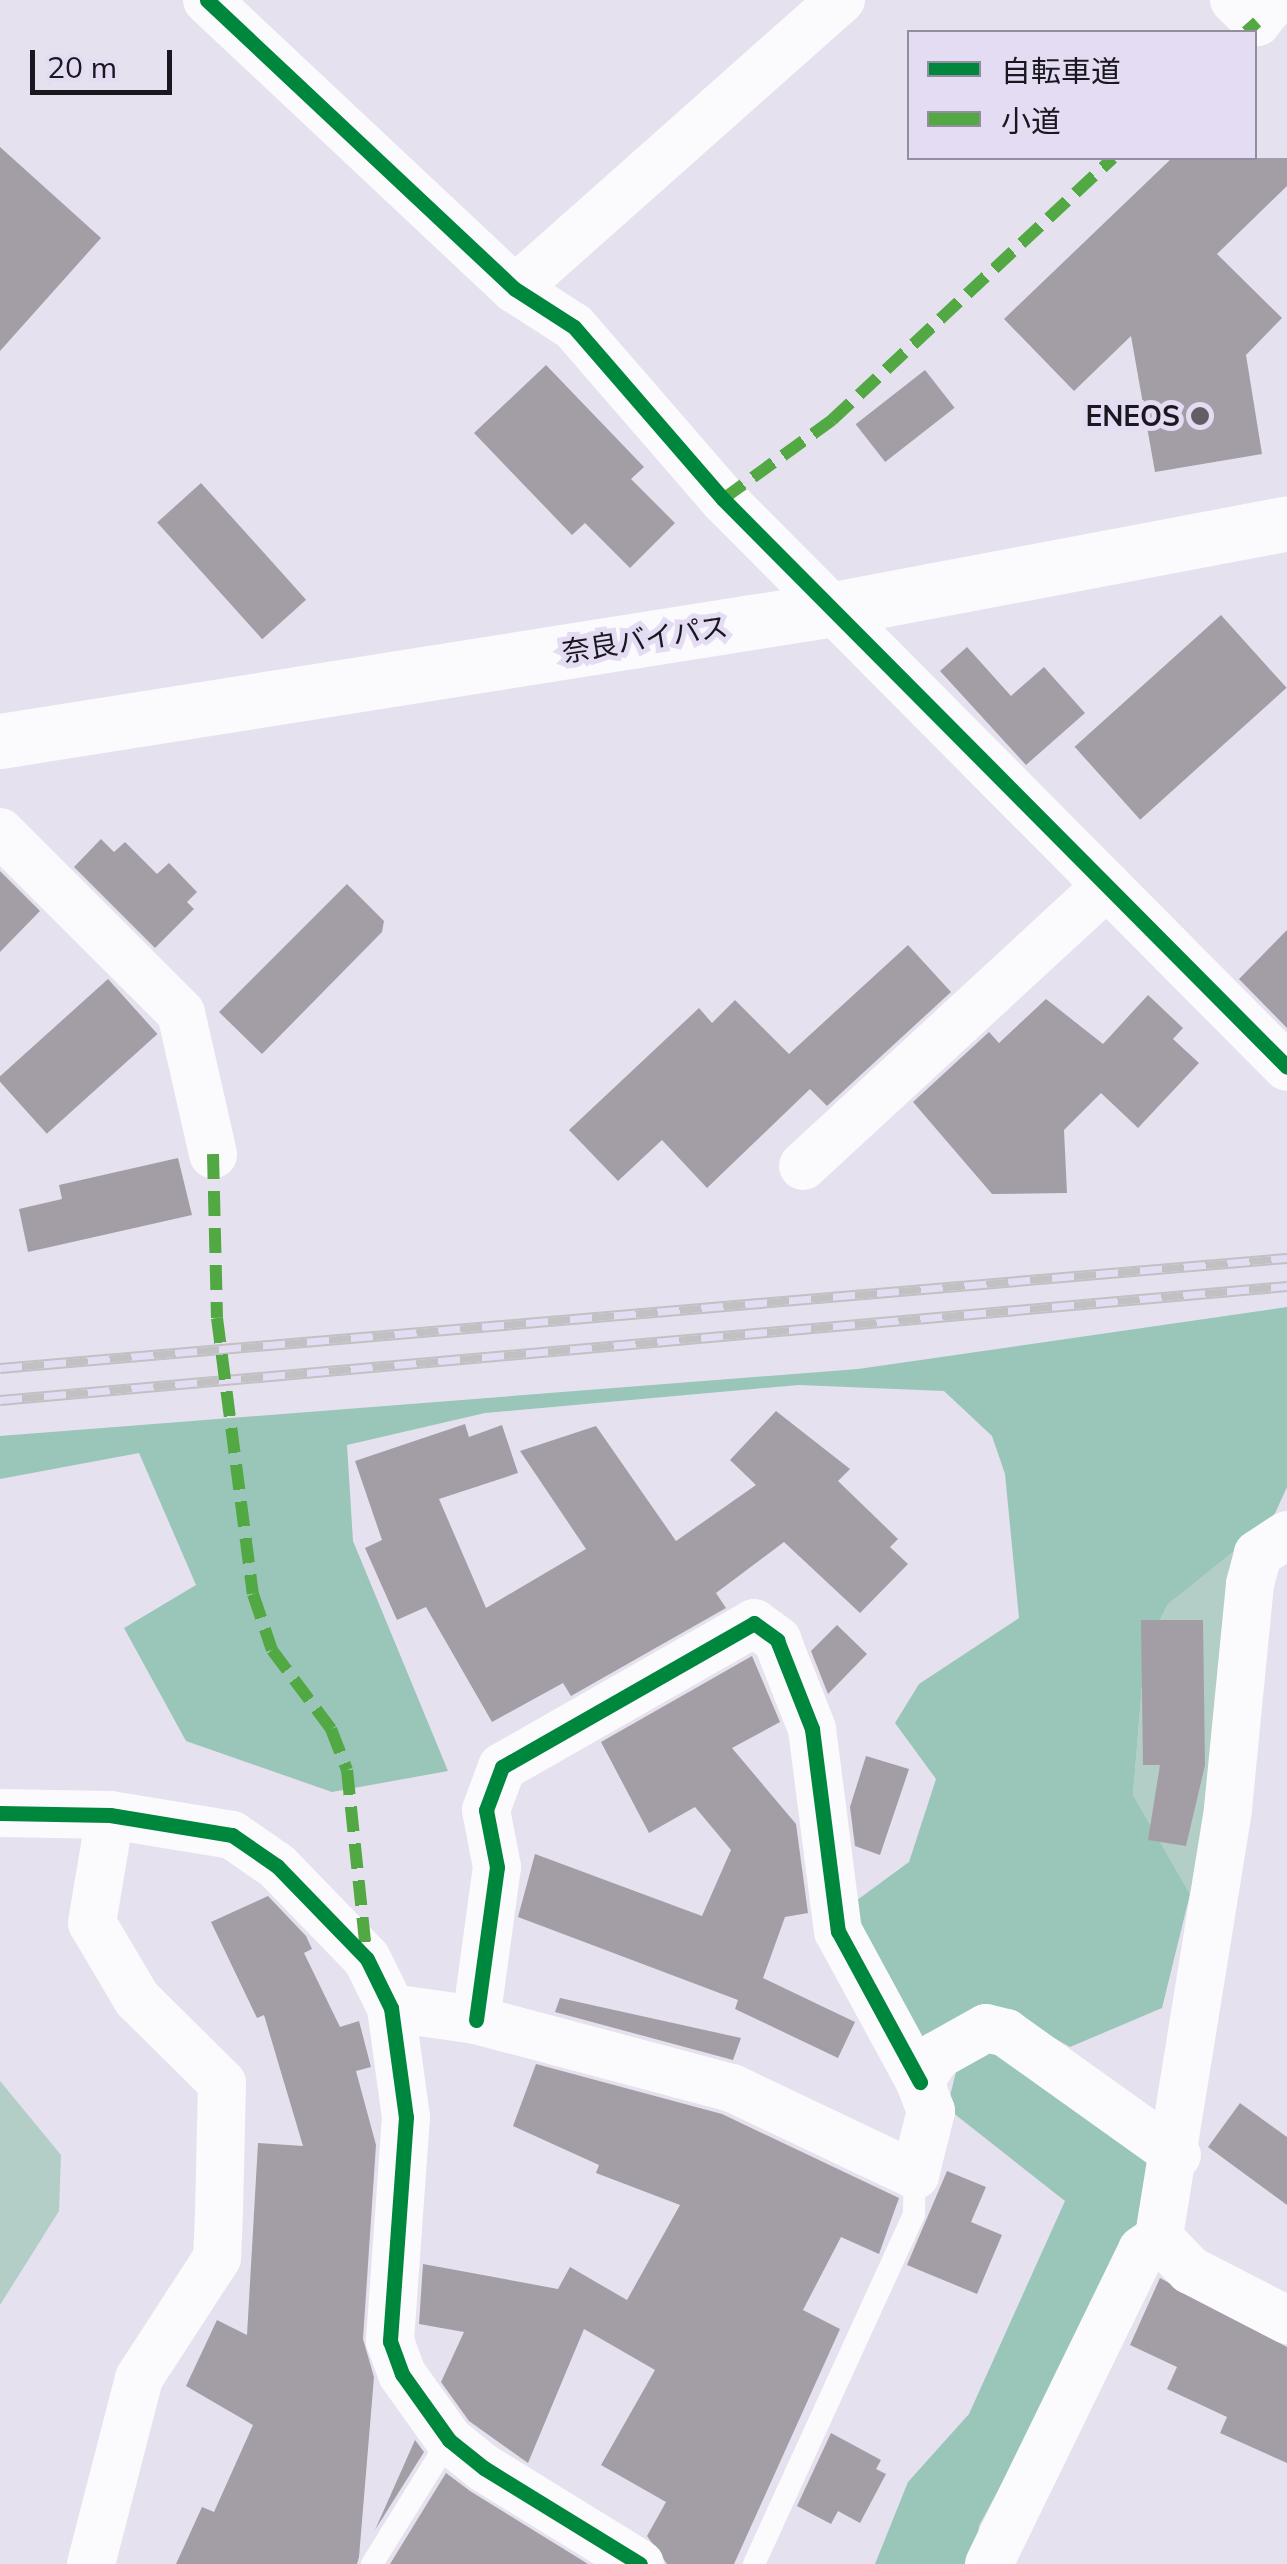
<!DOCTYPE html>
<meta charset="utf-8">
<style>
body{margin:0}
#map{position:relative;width:1287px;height:2564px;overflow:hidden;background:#e5e1ee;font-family:Mulish,"Noto Sans JP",sans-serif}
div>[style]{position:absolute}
.green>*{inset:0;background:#b2cec6}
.forest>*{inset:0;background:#99c6b9}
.building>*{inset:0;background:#a39ea6;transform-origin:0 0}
.lane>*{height:22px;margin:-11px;padding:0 11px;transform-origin:11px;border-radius:11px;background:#fbfafc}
.street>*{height:48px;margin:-24px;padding:0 24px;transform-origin:24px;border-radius:24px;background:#fbfafc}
.highway>*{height:55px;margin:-27.5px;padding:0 27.5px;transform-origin:27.5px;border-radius:27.5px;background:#fbfafc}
.rail>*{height:11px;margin-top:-5.5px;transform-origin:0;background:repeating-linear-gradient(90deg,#e4dcf3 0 22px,#c1c1c4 0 44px);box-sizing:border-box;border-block:2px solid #c1c1c4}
.quiet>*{height:12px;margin-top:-6px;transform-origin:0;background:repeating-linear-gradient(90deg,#52a943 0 25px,transparent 0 37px)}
.cycleway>*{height:15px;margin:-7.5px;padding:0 7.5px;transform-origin:7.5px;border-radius:7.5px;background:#00873e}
.dots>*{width:28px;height:28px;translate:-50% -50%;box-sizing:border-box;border:5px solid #e4dcf3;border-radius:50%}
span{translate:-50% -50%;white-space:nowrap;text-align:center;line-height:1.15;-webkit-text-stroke:10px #e4dcf3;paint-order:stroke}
.poi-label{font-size:28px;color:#1a171f;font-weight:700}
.right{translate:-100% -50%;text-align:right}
.street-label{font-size:28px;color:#1a171f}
.legend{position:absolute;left:907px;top:30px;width:350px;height:130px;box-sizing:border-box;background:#e4dcf3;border:2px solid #938d9e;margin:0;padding:12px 18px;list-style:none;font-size:30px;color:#1a171f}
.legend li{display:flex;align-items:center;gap:20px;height:50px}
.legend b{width:50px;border:2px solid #938d9e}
.scale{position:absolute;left:30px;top:50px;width:142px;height:45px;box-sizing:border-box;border:5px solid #1a171f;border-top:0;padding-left:12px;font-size:30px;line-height:35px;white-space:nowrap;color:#1a171f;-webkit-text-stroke:8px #e4dcf3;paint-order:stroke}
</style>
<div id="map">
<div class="green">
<i style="clip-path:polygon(1244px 1539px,1206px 1837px,1190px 1894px,1133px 1795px,1145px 1649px,1168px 1604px)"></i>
<i style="clip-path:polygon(0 2081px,61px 2155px,59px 2211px,0 2305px)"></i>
</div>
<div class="forest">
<i style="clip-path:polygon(1287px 1307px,1287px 1487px,1272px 1520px,1168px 1604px,1145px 1649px,1133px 1795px,1190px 1894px,1162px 2008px,1070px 2047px,1013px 2015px,922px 2038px,849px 1906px,909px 1862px,936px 1779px,895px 1723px,919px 1684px,1019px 1618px,1005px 1474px,992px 1436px,944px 1391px,799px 1385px,485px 1413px,347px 1445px,353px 1541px,448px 1771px,332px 1792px,186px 1741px,124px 1628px,196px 1585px,139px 1453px,0 1479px,0 1436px,858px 1369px)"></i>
<i style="clip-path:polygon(989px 2041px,1159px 2166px,1131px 2243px,979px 2526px,974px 2564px,875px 2564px,908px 2482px,969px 2414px,1065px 2201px,947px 2108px,958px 2064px)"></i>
</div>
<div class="building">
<i style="clip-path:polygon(0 147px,101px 238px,0 351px)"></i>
<i style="clip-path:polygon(1172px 158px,1287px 158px,1287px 186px,1217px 254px,1282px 318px,1246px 355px,1262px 454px,1155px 472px,1131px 336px,1074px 391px,1004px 319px)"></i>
<i style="clip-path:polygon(546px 365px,644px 467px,631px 479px,675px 523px,630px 568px,585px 523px,572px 535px,474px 433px)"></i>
<i style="left:925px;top:370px;width:48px;height:88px;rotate:52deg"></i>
<i style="left:201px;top:483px;width:157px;height:59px;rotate:48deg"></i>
<i style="left:1221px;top:615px;width:98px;height:197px;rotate:48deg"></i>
<i style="clip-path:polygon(967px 647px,1011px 696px,1044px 667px,1085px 713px,1026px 765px,940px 671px)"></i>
<i style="clip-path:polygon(101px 839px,114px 852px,125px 842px,157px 874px,169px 863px,197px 892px,187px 902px,194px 909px,155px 948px,74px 867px)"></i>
<i style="clip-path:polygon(0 871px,40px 911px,0 952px)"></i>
<i style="clip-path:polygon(347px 884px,384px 921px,382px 932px,262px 1054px,219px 1012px)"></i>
<i style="clip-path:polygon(1287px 930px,1287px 1028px,1239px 979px)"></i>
<i style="clip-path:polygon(908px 945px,951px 992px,827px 1106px,810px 1089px,707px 1188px,662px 1140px,618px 1181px,569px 1130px,699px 1008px,712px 1023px,735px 1000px,789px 1054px)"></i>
<i style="left:108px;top:979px;width:74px;height:149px;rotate:48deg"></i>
<i style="clip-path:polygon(1148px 995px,1183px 1028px,1173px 1039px,1199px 1063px,1138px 1128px,1101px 1093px,1064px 1130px,1067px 1193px,992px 1194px,913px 1102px,989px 1032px,999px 1043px,1046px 999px,1103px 1044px)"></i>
<i style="clip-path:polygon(178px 1158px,192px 1215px,28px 1252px,19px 1209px,62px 1199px,59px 1185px)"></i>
<i style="clip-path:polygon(776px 1411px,850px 1469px,838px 1481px,898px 1539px,890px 1547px,908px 1564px,860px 1613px,784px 1542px,716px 1593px,726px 1608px,571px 1696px,563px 1683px,492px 1722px,426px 1607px,397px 1620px,365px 1548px,382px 1540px,355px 1461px,465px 1424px,469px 1437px,502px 1425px,518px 1473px,439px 1499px,486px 1608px,586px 1549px,520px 1451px,596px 1426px,676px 1541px,756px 1485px,730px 1460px)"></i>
<i style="clip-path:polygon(1141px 1620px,1203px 1620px,1205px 1765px,1186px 1846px,1148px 1840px,1160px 1765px,1143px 1765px)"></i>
<i style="clip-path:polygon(837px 1625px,867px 1654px,828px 1694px,811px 1651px)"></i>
<i style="clip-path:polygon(752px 1656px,780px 1722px,732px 1748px,796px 1824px,808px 1913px,785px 1917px,763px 1978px,855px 2022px,838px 2058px,735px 2009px,738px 2000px,518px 1917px,535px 1854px,702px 1916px,731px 1850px,695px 1807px,649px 1833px,601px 1742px)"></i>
<i style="clip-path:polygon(866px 1756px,909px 1769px,880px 1855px,855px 1846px,850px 1807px)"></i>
<i style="clip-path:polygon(268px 1896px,306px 1936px,312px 1949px,304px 1953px,340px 2027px,359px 2021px,371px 2067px,356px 2071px,376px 2145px,363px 2339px,374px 2377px,359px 2557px,357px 2564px,176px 2564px,202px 2507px,214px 2512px,253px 2425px,186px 2386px,217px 2320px,247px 2335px,258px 2143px,303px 2146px,264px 2015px,257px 2018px,211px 1922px)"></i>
<i style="clip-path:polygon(560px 1998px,741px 2038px,733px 2060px,555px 2012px)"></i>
<i style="clip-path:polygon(536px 2064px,722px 2114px,899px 2198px,879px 2254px,841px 2237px,803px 2310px,840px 2329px,734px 2564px,667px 2564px,647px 2536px,666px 2502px,601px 2465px,655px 2370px,584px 2329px,528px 2463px,469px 2421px,441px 2382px,464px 2332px,419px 2324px,423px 2264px,558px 2289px,570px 2267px,627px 2300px,680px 2205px,596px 2173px,599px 2165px,513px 2126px)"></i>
<i style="clip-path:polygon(1240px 2103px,1287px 2137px,1287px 2205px,1208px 2147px)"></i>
<i style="clip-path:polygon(947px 2171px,986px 2187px,971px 2222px,1002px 2235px,977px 2294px,907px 2265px)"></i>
<i style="clip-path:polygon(1160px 2278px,1287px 2347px,1287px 2463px,1220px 2433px,1227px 2417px,1167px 2389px,1177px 2367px,1130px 2345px)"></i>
<i style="clip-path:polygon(831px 2433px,881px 2460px,876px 2469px,886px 2474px,860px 2523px,838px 2511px,831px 2524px,797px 2506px)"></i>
<i style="clip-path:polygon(415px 2440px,424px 2452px,375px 2530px)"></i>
<i style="clip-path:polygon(446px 2473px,470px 2491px,588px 2564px,390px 2564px)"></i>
</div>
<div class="lane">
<i style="left:372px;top:2564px;width:146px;rotate:-58.2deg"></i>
<i style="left:754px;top:2564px;width:385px;rotate:-65.4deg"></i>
<i style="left:914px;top:2214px;width:39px;rotate:-89deg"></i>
</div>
<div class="street">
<i style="left:207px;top:0;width:422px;rotate:43.2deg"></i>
<i style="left:515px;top:289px;width:70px;rotate:32.8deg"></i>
<i style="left:574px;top:327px;width:228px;rotate:49.1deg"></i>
<i style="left:723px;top:499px;width:800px;rotate:45.2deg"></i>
<i style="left:1234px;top:0;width:32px;rotate:44deg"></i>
<i style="left:1257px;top:22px;width:28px;rotate:-51deg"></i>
<i style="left:515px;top:289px;width:436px;rotate:-41.6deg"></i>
<i style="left:0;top:832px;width:256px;rotate:45deg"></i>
<i style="left:181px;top:1013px;width:145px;rotate:77.2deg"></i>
<i style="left:803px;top:1166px;width:414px;rotate:-42.7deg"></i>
<i style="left:1287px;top:1535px;width:35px;rotate:147deg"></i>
<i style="left:1258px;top:1554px;width:31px;rotate:105deg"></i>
<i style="left:1250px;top:1584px;width:227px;rotate:95.6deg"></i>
<i style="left:1228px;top:1810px;width:434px;rotate:99.2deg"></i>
<i style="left:1159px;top:2238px;width:45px;rotate:45.9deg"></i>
<i style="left:1190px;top:2270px;width:109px;rotate:27.3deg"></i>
<i style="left:0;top:1813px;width:110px;rotate:1deg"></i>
<i style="left:110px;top:1815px;width:124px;rotate:9.3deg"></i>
<i style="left:232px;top:1835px;width:55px;rotate:34.6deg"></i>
<i style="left:277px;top:1866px;width:129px;rotate:45.9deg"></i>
<i style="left:367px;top:1959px;width:55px;rotate:63.9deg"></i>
<i style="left:391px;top:2008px;width:110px;rotate:82.2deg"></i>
<i style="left:406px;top:2117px;width:225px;rotate:94.1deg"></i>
<i style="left:390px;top:2341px;width:35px;rotate:70deg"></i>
<i style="left:402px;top:2374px;width:81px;rotate:54.5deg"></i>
<i style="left:449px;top:2440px;width:45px;rotate:38.7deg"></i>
<i style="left:484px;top:2468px;width:183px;rotate:31.6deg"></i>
<i style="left:391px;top:2008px;width:86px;rotate:8deg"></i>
<i style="left:476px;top:2020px;width:265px;rotate:14.9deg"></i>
<i style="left:732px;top:2088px;width:203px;rotate:25.4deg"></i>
<i style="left:915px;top:2175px;width:66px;rotate:-76deg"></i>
<i style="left:931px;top:2111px;width:31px;rotate:-111deg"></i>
<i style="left:920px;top:2082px;width:31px;rotate:-58deg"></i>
<i style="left:936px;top:2056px;width:57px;rotate:-29.2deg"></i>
<i style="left:986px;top:2028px;width:21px;rotate:14deg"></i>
<i style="left:1006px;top:2033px;width:210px;rotate:35.5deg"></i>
<i style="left:476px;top:2020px;width:154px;rotate:-82.2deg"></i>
<i style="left:497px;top:1867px;width:58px;rotate:-100.9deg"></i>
<i style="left:486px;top:1810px;width:46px;rotate:-69.6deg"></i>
<i style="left:502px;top:1767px;width:290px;rotate:-29.7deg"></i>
<i style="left:754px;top:1623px;width:29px;rotate:36deg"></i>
<i style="left:777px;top:1640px;width:96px;rotate:68.5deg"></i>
<i style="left:812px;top:1729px;width:204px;rotate:82.7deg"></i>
<i style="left:838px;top:1931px;width:172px;rotate:61.5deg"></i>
<i style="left:91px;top:2564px;width:192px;rotate:-75.5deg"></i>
<i style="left:139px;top:2378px;width:143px;rotate:-57deg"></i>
<i style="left:217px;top:2258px;width:44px;rotate:-87.4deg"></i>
<i style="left:219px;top:2214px;width:131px;rotate:-88.7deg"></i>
<i style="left:222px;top:2083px;width:120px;rotate:-135.3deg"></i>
<i style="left:137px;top:1999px;width:88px;rotate:-120.6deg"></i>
<i style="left:92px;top:1923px;width:109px;rotate:-80.5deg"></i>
<i style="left:989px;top:2564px;width:349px;rotate:-64deg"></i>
<i style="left:1142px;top:2250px;width:21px;rotate:-35deg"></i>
</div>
<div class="highway">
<i style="left:0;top:741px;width:844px;rotate:-8.99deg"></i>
<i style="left:834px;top:609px;width:461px;rotate:-10.7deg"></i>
</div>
<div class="rail">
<i style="left:0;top:1368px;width:1292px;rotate:-4.89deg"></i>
<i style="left:0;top:1400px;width:1292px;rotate:-5.06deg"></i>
</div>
<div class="quiet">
<i style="left:1246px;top:32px;width:15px;rotate:-42deg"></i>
<i style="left:723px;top:499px;width:135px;rotate:-35.9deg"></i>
<i style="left:832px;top:420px;width:384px;rotate:-43deg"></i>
<i style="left:213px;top:1154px;width:164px;rotate:88.6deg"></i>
<i style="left:217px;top:1318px;width:278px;rotate:82.6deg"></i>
<i style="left:253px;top:1594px;width:59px;rotate:71.3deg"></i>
<i style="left:272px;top:1650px;width:99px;rotate:53.2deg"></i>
<i style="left:331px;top:1729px;width:44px;rotate:68.7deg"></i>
<i style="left:347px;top:1770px;width:190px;rotate:84deg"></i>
</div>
<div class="cycleway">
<i style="left:207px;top:0;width:422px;rotate:43.2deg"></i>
<i style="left:515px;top:289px;width:70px;rotate:32.8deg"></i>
<i style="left:574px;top:327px;width:228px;rotate:49.1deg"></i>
<i style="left:723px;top:499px;width:800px;rotate:45.2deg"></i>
<i style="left:0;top:1813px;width:110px;rotate:1deg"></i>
<i style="left:110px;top:1815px;width:124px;rotate:9.3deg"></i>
<i style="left:232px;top:1835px;width:55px;rotate:34.6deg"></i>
<i style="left:277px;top:1866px;width:129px;rotate:45.9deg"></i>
<i style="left:367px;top:1959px;width:55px;rotate:63.9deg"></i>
<i style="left:391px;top:2008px;width:110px;rotate:82.2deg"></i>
<i style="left:406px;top:2117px;width:225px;rotate:94.1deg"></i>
<i style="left:390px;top:2341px;width:35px;rotate:70deg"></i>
<i style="left:402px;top:2374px;width:81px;rotate:54.5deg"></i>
<i style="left:449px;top:2440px;width:45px;rotate:38.7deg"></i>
<i style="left:484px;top:2468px;width:183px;rotate:31.6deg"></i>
<i style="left:476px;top:2020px;width:154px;rotate:-82.2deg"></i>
<i style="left:497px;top:1867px;width:58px;rotate:-100.9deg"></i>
<i style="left:486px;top:1810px;width:46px;rotate:-69.6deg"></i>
<i style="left:502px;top:1767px;width:290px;rotate:-29.7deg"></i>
<i style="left:754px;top:1623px;width:29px;rotate:36deg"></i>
<i style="left:777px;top:1640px;width:96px;rotate:68.5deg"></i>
<i style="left:812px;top:1729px;width:204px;rotate:82.7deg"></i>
<i style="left:838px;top:1931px;width:172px;rotate:61.5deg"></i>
</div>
<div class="dots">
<i style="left:1200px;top:416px;background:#615e67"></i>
</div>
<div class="poi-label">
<span class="right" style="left:1180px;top:416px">ENEOS</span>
</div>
<div class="street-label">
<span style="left:645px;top:639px;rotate:-9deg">奈良バイパス</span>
</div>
<ul class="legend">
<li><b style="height:12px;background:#00873e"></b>自転車道</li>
<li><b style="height:12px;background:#52a943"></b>小道</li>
</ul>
<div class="scale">20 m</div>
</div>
